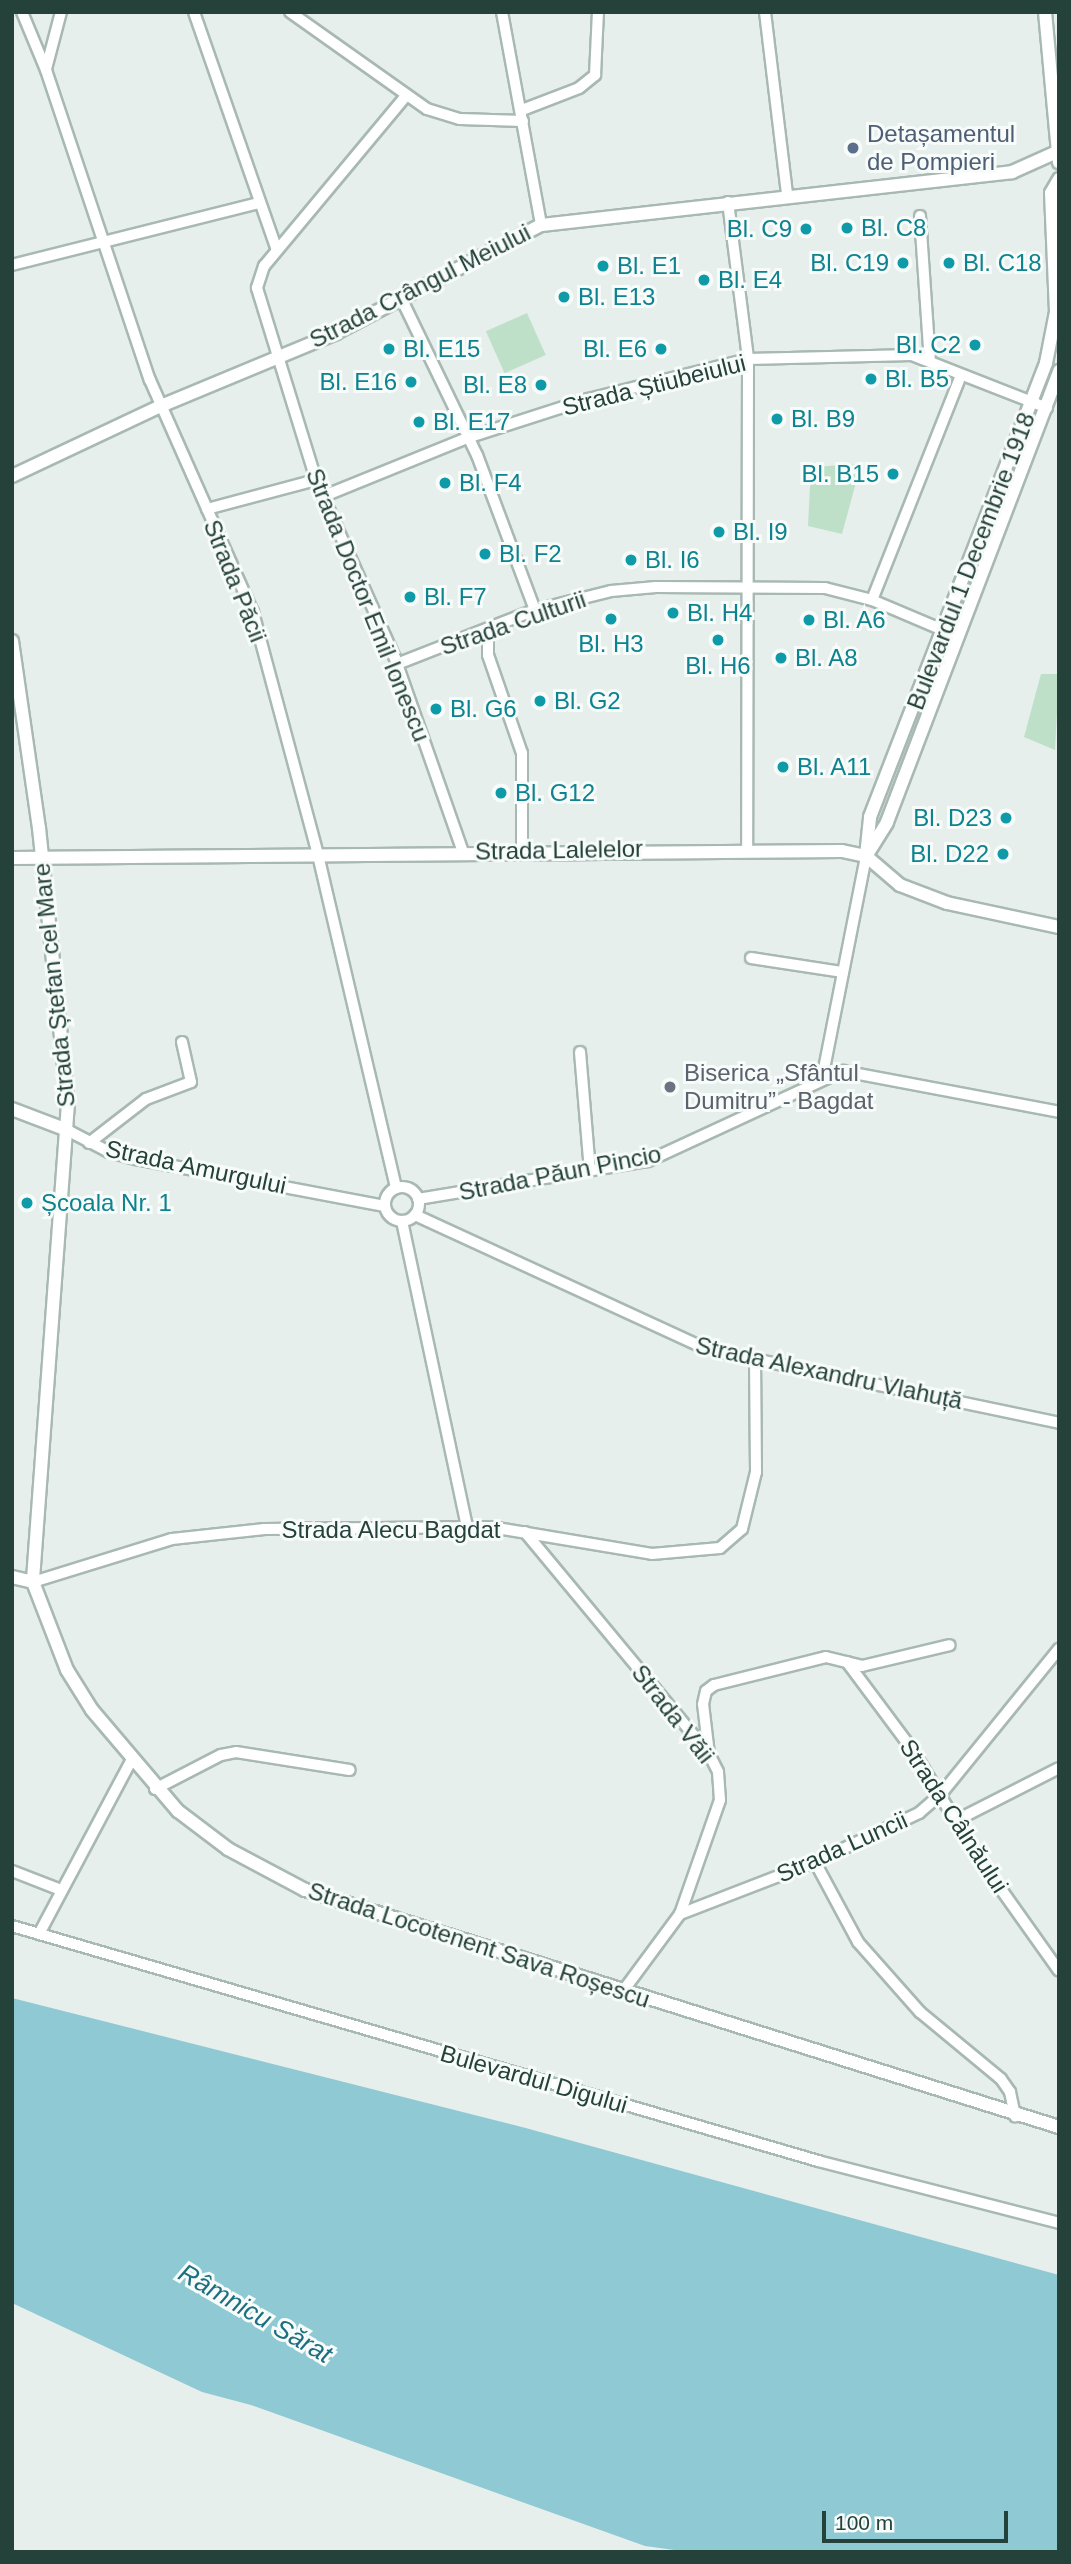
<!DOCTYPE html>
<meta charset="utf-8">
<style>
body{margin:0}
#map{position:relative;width:1071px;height:2564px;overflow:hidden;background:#e6efeb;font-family:Arial,sans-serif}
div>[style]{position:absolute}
.green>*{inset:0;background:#bfe0c8;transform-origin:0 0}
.water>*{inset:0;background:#8ec9d4}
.roads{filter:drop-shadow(2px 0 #a8b8b2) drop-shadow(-2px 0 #a8b8b2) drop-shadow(0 2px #a8b8b2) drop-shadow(0 -2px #a8b8b2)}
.minor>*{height:10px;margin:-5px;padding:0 5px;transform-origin:5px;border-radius:5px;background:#fff}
.minor>.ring{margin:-5px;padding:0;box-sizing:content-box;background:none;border:10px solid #fff;border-radius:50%}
.tertiary>*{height:12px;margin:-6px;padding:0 6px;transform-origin:6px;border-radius:6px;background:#fff}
.dots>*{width:19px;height:19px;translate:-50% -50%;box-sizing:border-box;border:4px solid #f7fbf9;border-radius:50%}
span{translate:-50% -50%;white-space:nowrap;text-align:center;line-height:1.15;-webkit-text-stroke:6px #f7fbf9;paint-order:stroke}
.service-label{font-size:24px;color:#4e5e75}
.left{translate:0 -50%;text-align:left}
.culture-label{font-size:24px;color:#0d838f}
.right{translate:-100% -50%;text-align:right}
.street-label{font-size:24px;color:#24423a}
.worship-label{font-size:24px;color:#5b616d}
.water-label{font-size:26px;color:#1c6f80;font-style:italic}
.frame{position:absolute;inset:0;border:14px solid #24423a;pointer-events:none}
.scale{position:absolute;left:822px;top:2511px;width:186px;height:32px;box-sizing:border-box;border:4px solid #24423a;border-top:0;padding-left:9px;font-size:21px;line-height:24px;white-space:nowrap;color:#24423a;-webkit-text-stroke:5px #f7fbf9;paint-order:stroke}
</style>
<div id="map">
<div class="green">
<i style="left:527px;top:313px;width:46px;height:45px;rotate:66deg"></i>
<i style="clip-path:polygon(861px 464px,842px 534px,808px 526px,811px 467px)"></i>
<i style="clip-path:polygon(1041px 674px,1059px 674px,1055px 750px,1024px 737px)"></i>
</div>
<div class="water">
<i style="clip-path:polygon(12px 1998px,522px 2127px,1059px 2275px,1059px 2552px,689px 2552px,645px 2546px,251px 2405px,202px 2392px,12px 2303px)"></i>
</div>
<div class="roads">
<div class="minor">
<i style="left:22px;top:12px;width:63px;rotate:67.5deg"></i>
<i style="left:46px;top:70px;width:327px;rotate:71.5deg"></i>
<i style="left:150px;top:380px;width:254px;rotate:66.1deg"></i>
<i style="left:253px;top:612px;width:252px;rotate:75deg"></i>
<i style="left:318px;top:855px;width:342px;rotate:76.8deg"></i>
<i style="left:194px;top:12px;width:252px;rotate:70.8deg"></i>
<i style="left:290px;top:12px;width:168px;rotate:35.3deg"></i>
<i style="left:427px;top:109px;width:34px;rotate:17deg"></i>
<i style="left:460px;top:119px;width:63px;rotate:1.8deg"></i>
<i style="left:502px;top:12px;width:217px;rotate:79.6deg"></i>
<i style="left:765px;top:12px;width:184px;rotate:83.1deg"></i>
<i style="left:46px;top:69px;width:59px;rotate:-75.3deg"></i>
<i style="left:405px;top:97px;width:220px;rotate:129.8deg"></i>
<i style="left:264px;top:266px;width:23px;rotate:108deg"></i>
<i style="left:257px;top:288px;width:201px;rotate:72.9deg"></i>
<i style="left:316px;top:480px;width:195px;rotate:66.1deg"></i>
<i style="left:395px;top:658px;width:206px;rotate:70.7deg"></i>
<i style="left:522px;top:110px;width:61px;rotate:-21.1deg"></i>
<i style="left:579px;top:88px;width:21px;rotate:-39deg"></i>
<i style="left:595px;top:75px;width:63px;rotate:-87.3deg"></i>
<i style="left:728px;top:202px;width:158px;rotate:82.7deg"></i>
<i style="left:748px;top:359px;width:489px;rotate:90.1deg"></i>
<i style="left:920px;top:216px;width:146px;rotate:86.1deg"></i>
<i style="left:12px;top:265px;width:254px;rotate:-14.1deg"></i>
<i style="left:402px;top:300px;width:172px;rotate:64.2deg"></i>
<i style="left:477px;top:455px;width:165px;rotate:69.5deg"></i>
<i style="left:324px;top:496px;width:154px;rotate:-22.1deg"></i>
<i style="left:467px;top:438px;width:127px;rotate:-17.9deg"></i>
<i style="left:588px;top:399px;width:165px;rotate:-14deg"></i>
<i style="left:748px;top:359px;width:164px;rotate:-1.4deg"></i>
<i style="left:912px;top:355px;width:145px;rotate:21.4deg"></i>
<i style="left:207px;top:509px;width:113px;rotate:-14.9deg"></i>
<i style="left:872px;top:600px;width:242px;rotate:-68.4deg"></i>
<i style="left:488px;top:629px;width:26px;rotate:90deg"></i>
<i style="left:488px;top:655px;width:104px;rotate:70.9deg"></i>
<i style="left:522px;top:753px;width:98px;rotate:90deg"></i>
<i style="left:397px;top:664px;width:148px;rotate:-21.4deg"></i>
<i style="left:535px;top:610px;width:78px;rotate:-14deg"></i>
<i style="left:611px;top:591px;width:45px;rotate:-5.1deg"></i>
<i style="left:656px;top:587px;width:169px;rotate:0.3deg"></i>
<i style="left:825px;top:588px;width:49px;rotate:14.3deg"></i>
<i style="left:872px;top:600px;width:92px;rotate:23deg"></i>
<i style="left:751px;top:958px;width:93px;rotate:8.7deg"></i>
<i style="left:580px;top:1052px;width:119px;rotate:85.2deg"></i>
<i style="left:822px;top:1079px;width:227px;rotate:-78.8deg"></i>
<i style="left:67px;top:1130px;width:47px;rotate:27.6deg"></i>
<i style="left:109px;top:1152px;width:28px;rotate:15deg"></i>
<i style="left:136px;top:1159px;width:253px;rotate:10.7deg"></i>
<i style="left:89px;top:1143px;width:72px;rotate:-37.7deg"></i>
<i style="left:146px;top:1099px;width:48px;rotate:-20.7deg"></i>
<i style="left:191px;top:1082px;width:41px;rotate:-102.7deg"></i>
<i class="ring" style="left:385px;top:1187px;width:24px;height:24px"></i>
<i style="left:418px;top:1199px;width:233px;rotate:-9.4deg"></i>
<i style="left:648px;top:1161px;width:215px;rotate:-24.8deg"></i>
<i style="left:843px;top:1071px;width:220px;rotate:10.7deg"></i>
<i style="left:415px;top:1215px;width:320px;rotate:24.7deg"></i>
<i style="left:706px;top:1349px;width:361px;rotate:11.8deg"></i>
<i style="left:402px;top:1221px;width:312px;rotate:78deg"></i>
<i style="left:525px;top:1532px;width:288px;rotate:50.3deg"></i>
<i style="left:709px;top:1754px;width:20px;rotate:63deg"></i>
<i style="left:718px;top:1772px;width:28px;rotate:86deg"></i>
<i style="left:720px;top:1800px;width:121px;rotate:109.3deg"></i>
<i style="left:680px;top:1914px;width:96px;rotate:126.5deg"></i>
<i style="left:33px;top:1582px;width:145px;rotate:-17.2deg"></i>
<i style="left:172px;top:1539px;width:93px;rotate:-6.2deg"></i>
<i style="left:264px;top:1529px;width:227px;rotate:-0.5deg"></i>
<i style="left:491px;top:1527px;width:163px;rotate:9.5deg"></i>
<i style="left:652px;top:1554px;width:68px;rotate:-5deg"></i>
<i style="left:720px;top:1548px;width:29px;rotate:-41deg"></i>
<i style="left:742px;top:1529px;width:59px;rotate:-76.2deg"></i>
<i style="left:756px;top:1472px;width:113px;rotate:-90.5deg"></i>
<i style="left:847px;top:1662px;width:107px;rotate:53.3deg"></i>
<i style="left:911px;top:1748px;width:124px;rotate:58.5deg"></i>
<i style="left:976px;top:1854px;width:143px;rotate:54.6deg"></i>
<i style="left:709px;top:1754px;width:50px;rotate:-96.8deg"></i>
<i style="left:703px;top:1704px;width:13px;rotate:-77deg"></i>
<i style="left:706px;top:1691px;width:10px;rotate:-37deg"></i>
<i style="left:714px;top:1685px;width:115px;rotate:-14deg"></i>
<i style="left:826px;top:1657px;width:37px;rotate:14deg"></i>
<i style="left:862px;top:1666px;width:90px;rotate:-13.4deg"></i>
<i style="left:155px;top:1789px;width:74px;rotate:-27.3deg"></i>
<i style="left:221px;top:1755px;width:15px;rotate:-11deg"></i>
<i style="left:236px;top:1752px;width:115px;rotate:9deg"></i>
<i style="left:957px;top:1820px;width:114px;rotate:-27deg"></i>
<i style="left:815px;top:1862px;width:91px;rotate:61.7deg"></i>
<i style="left:858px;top:1942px;width:94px;rotate:48.5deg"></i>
<i style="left:920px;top:2012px;width:105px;rotate:39.6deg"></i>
<i style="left:1001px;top:2079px;width:16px;rotate:55deg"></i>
<i style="left:1010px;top:2092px;width:25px;rotate:78deg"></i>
<i style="left:12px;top:1871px;width:53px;rotate:21.2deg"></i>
<i style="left:680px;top:1914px;width:145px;rotate:-21.1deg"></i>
<i style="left:815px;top:1862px;width:115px;rotate:-25.2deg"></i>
<i style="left:919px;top:1813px;width:29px;rotate:-41deg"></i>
<i style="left:941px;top:1794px;width:187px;rotate:-50.9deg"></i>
<i style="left:12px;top:1926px;width:840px;rotate:16.25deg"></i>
<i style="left:818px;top:2161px;width:249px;rotate:14.4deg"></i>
<i style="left:39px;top:1934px;width:196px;rotate:-62deg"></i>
</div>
<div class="tertiary">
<i style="left:1045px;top:12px;width:151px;rotate:84.7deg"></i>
<i style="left:12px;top:476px;width:165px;rotate:-25.2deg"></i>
<i style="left:161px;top:406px;width:190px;rotate:-22.6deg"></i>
<i style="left:336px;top:333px;width:232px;rotate:-27.8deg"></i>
<i style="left:541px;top:225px;width:474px;rotate:-6.4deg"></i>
<i style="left:1012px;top:172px;width:51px;rotate:-24.1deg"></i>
<i style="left:12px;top:641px;width:189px;rotate:81.8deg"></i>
<i style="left:39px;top:828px;width:277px;rotate:84deg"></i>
<i style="left:68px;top:1103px;width:480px;rotate:94.2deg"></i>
<i style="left:33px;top:1582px;width:94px;rotate:68.9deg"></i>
<i style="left:67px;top:1670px;width:47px;rotate:58deg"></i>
<i style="left:92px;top:1710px;width:133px;rotate:49.6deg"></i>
<i style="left:178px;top:1811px;width:63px;rotate:37.2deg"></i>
<i style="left:228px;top:1849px;width:87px;rotate:28deg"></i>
<i style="left:305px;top:1890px;width:790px;rotate:17.45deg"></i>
<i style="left:868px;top:853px;width:36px;rotate:-58deg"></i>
<i style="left:887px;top:822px;width:483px;rotate:-69.1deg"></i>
<i style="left:866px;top:856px;width:39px;rotate:-84deg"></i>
<i style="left:870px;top:817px;width:487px;rotate:-68.8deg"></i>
<i style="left:1046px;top:363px;width:52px;rotate:-78.9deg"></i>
<i style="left:1056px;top:312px;width:119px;rotate:-92.4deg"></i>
<i style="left:1051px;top:193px;width:16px;rotate:-60deg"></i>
<i style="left:12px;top:858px;width:830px;rotate:-0.48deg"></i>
<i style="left:842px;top:851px;width:25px;rotate:12deg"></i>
<i style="left:866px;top:856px;width:45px;rotate:40.5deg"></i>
<i style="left:900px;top:885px;width:50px;rotate:21deg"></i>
<i style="left:947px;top:903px;width:115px;rotate:12.1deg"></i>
<i style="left:12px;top:1109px;width:59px;rotate:20.9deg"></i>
<i style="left:12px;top:1577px;width:22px;rotate:13deg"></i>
</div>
</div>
<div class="dots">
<i style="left:853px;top:148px;background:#5c6f8a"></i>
<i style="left:847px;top:228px;background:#0f9aa8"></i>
<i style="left:806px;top:229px;background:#0f9aa8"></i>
<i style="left:903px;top:263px;background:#0f9aa8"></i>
<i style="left:949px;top:263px;background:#0f9aa8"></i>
<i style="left:603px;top:266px;background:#0f9aa8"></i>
<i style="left:704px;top:280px;background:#0f9aa8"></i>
<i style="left:564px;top:297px;background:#0f9aa8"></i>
<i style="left:975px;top:345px;background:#0f9aa8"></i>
<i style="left:389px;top:349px;background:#0f9aa8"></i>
<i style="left:661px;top:349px;background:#0f9aa8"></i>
<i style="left:871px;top:379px;background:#0f9aa8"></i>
<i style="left:411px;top:382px;background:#0f9aa8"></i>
<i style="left:541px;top:385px;background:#0f9aa8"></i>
<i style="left:777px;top:419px;background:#0f9aa8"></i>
<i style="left:419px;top:422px;background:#0f9aa8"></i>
<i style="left:893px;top:474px;background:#0f9aa8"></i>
<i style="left:445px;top:483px;background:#0f9aa8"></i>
<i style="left:719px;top:532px;background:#0f9aa8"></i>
<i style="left:485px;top:554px;background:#0f9aa8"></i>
<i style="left:631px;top:560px;background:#0f9aa8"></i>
<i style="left:410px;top:597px;background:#0f9aa8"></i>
<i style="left:673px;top:613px;background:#0f9aa8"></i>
<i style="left:611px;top:619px;background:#0f9aa8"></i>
<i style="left:809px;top:620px;background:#0f9aa8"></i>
<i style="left:718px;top:640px;background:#0f9aa8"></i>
<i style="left:781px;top:658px;background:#0f9aa8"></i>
<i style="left:540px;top:701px;background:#0f9aa8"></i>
<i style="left:436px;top:709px;background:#0f9aa8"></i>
<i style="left:783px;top:767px;background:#0f9aa8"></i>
<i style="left:501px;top:793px;background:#0f9aa8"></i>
<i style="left:1006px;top:818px;background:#0f9aa8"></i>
<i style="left:1003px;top:854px;background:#0f9aa8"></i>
<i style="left:670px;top:1087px;background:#6b7280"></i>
<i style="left:27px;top:1203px;background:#0f9aa8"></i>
</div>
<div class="service-label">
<span class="left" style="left:867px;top:148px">Detașamentul<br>de Pompieri</span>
</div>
<div class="culture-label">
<span class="left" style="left:861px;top:228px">Bl. C8</span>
<span class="right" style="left:792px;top:229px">Bl. C9</span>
<span class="right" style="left:889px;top:263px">Bl. C19</span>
<span class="left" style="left:963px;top:263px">Bl. C18</span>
<span class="left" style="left:617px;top:266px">Bl. E1</span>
<span class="left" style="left:718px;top:280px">Bl. E4</span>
<span class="left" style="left:578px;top:297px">Bl. E13</span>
<span class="right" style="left:961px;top:345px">Bl. C2</span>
<span class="left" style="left:403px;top:349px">Bl. E15</span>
<span class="right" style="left:647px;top:349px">Bl. E6</span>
<span class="left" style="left:885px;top:379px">Bl. B5</span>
<span class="right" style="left:397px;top:382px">Bl. E16</span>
<span class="right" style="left:527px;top:385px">Bl. E8</span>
<span class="left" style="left:791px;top:419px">Bl. B9</span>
<span class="left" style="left:433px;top:422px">Bl. E17</span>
<span class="right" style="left:879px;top:474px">Bl. B15</span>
<span class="left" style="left:459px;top:483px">Bl. F4</span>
<span class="left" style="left:733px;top:532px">Bl. I9</span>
<span class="left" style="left:499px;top:554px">Bl. F2</span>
<span class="left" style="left:645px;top:560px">Bl. I6</span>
<span class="left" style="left:424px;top:597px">Bl. F7</span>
<span class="left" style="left:687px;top:613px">Bl. H4</span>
<span class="left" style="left:823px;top:620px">Bl. A6</span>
<span style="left:611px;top:644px">Bl. H3</span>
<span class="left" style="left:795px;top:658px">Bl. A8</span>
<span style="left:718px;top:666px">Bl. H6</span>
<span class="left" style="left:554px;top:701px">Bl. G2</span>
<span class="left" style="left:450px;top:709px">Bl. G6</span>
<span class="left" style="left:797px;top:767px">Bl. A11</span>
<span class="left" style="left:515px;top:793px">Bl. G12</span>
<span class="right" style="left:992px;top:818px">Bl. D23</span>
<span class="right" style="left:989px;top:854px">Bl. D22</span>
<span class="left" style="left:41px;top:1203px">Școala Nr. 1</span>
</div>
<div class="street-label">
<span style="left:420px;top:286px;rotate:-27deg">Strada Crângul Meiului</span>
<span style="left:654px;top:385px;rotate:-14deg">Strada Știubeiului</span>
<span style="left:971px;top:561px;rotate:-69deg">Bulevardul 1 Decembrie 1918</span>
<span style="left:235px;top:581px;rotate:68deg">Strada Păcii</span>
<span style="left:368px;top:605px;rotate:68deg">Strada Doctor Emil Ionescu</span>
<span style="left:513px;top:623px;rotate:-19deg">Strada Culturii</span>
<span style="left:559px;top:850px;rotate:-1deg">Strada Lalelelor</span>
<span style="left:54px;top:985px;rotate:-96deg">Strada Ștefan cel Mare</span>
<span style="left:196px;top:1167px;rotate:12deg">Strada Amurgului</span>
<span style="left:560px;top:1173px;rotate:-11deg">Strada Păun Pincio</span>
<span style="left:829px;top:1373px;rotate:12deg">Strada Alexandru Vlahuță</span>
<span style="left:391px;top:1530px">Strada Alecu Bagdat</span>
<span style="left:673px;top:1714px;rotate:52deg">Strada Văii</span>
<span style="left:954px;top:1816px;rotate:57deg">Strada Câlnăului</span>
<span style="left:842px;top:1847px;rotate:-24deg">Strada Luncii</span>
<span style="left:479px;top:1945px;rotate:18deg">Strada Locotenent Sava Roșescu</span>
<span style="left:534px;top:2079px;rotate:16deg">Bulevardul Digului</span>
</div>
<div class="worship-label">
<span class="left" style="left:684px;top:1087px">Biserica „Sfântul<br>Dumitru” - Bagdat</span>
</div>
<div class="water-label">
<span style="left:255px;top:2314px;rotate:30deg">Râmnicu Sărat</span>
</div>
<div class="frame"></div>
<div class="scale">100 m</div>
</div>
